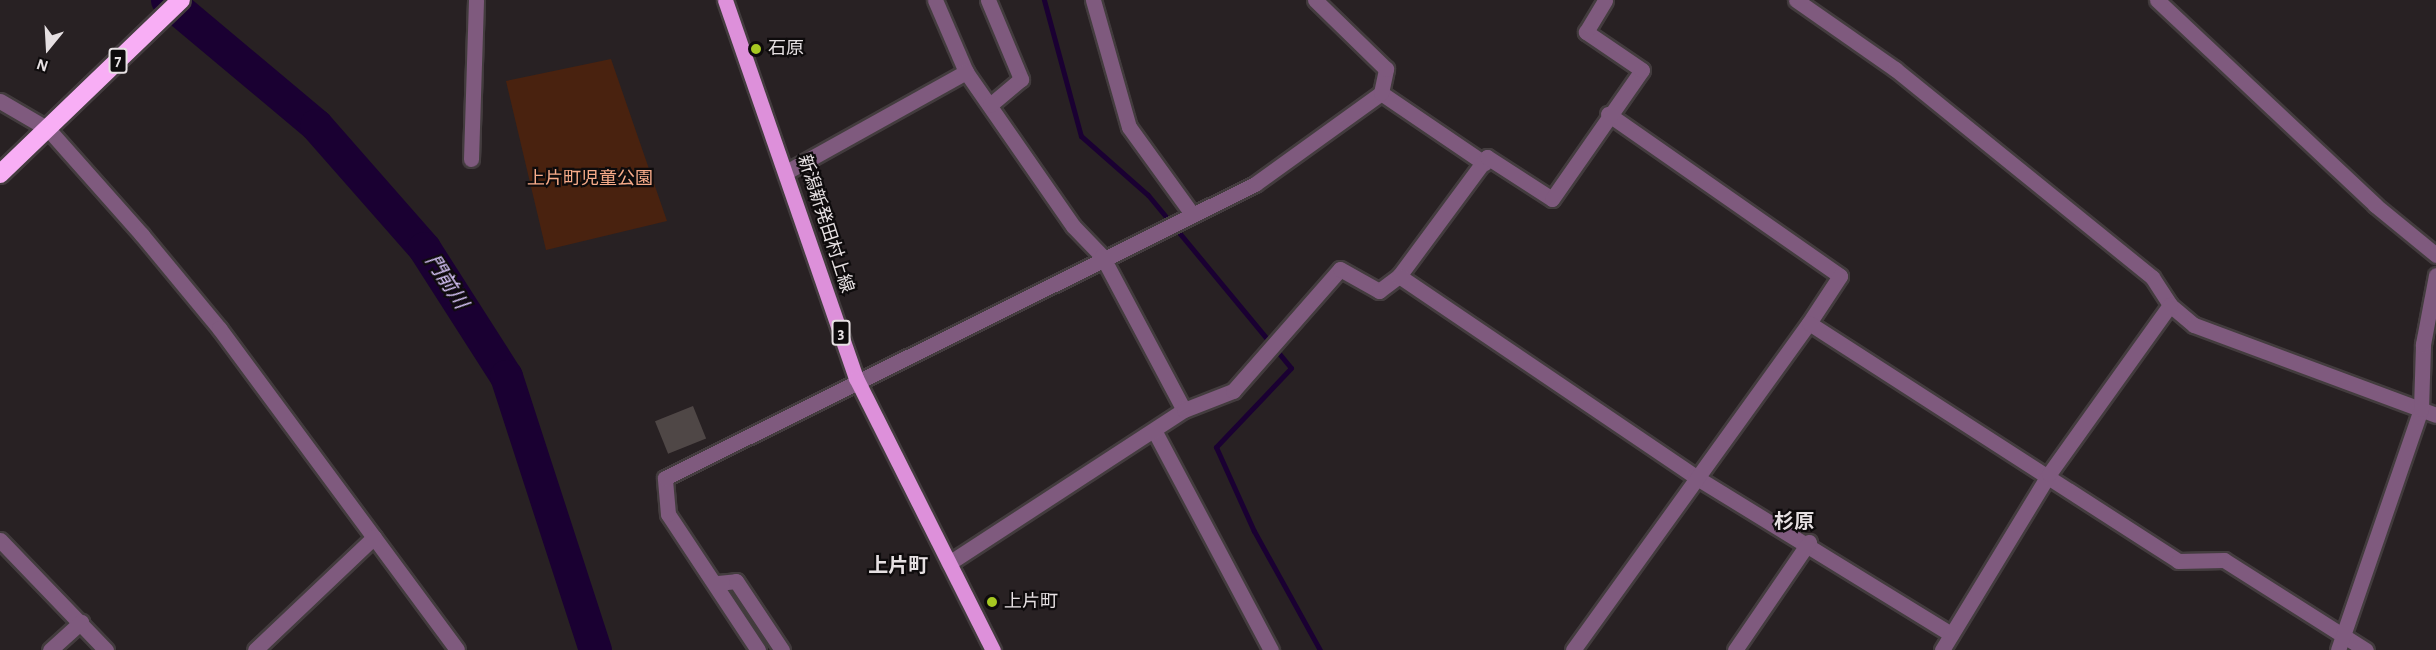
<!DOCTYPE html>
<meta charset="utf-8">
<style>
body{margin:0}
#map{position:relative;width:2436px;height:650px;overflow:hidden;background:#282123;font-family:"Alegreya Sans","Noto Sans JP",sans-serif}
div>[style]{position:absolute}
.green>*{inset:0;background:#49220f}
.stream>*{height:5px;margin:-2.5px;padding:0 2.5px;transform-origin:2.5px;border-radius:2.5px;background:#1a0032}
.river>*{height:33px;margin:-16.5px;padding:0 16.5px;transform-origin:16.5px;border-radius:16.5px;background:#1a0032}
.building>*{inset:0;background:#4f4746;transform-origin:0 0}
.roads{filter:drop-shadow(2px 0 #433c3e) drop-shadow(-2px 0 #433c3e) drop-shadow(0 2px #433c3e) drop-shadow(0 -2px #433c3e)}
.street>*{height:15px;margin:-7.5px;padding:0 7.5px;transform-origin:7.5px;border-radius:7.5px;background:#7f5a7e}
.primary>*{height:15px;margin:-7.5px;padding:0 7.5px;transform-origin:7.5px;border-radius:7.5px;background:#dd90da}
.highway>*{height:18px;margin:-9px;padding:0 9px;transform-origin:9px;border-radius:9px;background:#f8aef5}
.dots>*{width:16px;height:16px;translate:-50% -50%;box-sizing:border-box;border:3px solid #0e0b0c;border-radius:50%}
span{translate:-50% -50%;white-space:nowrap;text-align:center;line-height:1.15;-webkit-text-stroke:4.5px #0e0b0c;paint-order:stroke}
.shield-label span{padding:2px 4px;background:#0e0b0c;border:2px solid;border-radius:4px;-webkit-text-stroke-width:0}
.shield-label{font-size:16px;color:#e6e0e2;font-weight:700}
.poi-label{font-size:18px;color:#e6e0e2}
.left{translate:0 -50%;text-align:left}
.park-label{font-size:18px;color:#f7ab89}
.street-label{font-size:18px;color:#e6e0e2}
.water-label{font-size:20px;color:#dac6fb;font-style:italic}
.neighbourhood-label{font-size:20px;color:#e6e0e2;font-weight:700}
.north{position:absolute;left:18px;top:18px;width:60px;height:60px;-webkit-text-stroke:4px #0e0b0c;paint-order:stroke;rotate:198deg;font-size:16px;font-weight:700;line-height:24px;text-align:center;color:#e6e0e2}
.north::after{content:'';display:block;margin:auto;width:21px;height:27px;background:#e6e0e2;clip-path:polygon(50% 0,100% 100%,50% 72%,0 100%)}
</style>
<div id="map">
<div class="green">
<i style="clip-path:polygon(611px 59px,667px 221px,546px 250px,506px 81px)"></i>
</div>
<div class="stream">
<i style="left:1044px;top:0;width:141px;rotate:74.8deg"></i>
<i style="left:1081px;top:136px;width:89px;rotate:41.4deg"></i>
<i style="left:1148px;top:195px;width:224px;rotate:50.4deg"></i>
<i style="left:1291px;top:368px;width:109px;rotate:133.5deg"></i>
<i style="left:1216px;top:447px;width:92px;rotate:65.7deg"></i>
<i style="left:1254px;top:531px;width:136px;rotate:61deg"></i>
</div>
<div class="river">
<i style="left:167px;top:0;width:194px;rotate:40deg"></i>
<i style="left:316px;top:125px;width:164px;rotate:48.7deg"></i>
<i style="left:424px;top:248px;width:152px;rotate:57.4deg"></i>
<i style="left:506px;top:376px;width:288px;rotate:72deg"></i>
</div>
<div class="building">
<i style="left:693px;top:406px;width:35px;height:41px;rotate:68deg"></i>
</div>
<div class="roads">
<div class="street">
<i style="left:935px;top:0;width:78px;rotate:66.7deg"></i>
<i style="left:966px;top:72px;width:188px;rotate:55.2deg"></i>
<i style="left:1073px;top:226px;width:42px;rotate:46deg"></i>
<i style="left:1102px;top:256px;width:174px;rotate:62deg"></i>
<i style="left:988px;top:0;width:86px;rotate:67.3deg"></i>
<i style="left:1021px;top:79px;width:40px;rotate:140deg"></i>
<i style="left:1093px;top:0;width:132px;rotate:74.2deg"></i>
<i style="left:1129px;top:127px;width:107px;rotate:54.1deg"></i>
<i style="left:1796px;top:0;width:121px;rotate:34.9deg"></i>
<i style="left:1895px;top:69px;width:331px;rotate:39deg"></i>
<i style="left:2152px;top:277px;width:33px;rotate:57deg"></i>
<i style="left:2170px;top:305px;width:31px;rotate:40deg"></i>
<i style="left:2194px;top:325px;width:258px;rotate:20.4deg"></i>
<i style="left:2157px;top:0;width:299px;rotate:43.2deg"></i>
<i style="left:2375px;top:205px;width:79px;rotate:39.3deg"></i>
<i style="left:1381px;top:93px;width:125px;rotate:34.2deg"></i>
<i style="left:0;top:101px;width:56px;rotate:30.3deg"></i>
<i style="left:48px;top:129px;width:142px;rotate:48.4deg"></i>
<i style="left:142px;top:235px;width:121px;rotate:50.4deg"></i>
<i style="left:219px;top:328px;width:400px;rotate:53.5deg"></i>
<i style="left:1608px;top:114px;width:283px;rotate:34.9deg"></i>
<i style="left:1840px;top:276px;width:56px;rotate:123.4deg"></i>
<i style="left:471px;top:159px;width:159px;rotate:-88.2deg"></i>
<i style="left:788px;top:171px;width:204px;rotate:-29.1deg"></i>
<i style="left:1399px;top:276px;width:148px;rotate:-53.5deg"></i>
<i style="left:1487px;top:157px;width:77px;rotate:32.9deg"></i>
<i style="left:1552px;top:199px;width:157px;rotate:-55.1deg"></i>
<i style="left:1642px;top:70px;width:68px;rotate:-145.8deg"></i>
<i style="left:1586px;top:32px;width:37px;rotate:-59deg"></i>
<i style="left:1155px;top:432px;width:247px;rotate:62deg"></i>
<i style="left:0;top:540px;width:153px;rotate:46.1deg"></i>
<i style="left:949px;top:563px;width:280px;rotate:-33.1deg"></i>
<i style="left:1184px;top:410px;width:53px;rotate:-21.2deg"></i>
<i style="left:1233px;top:391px;width:162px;rotate:-48.7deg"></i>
<i style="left:1340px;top:269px;width:45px;rotate:29.4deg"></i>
<i style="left:1379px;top:291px;width:25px;rotate:-37deg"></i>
<i style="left:1399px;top:276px;width:356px;rotate:34.1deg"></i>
<i style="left:1694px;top:476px;width:302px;rotate:31.6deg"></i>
<i style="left:718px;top:583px;width:18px;rotate:-6deg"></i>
<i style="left:736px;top:581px;width:83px;rotate:56.3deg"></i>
<i style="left:50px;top:650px;width:42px;rotate:-42.1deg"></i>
<i style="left:255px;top:650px;width:164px;rotate:-43.5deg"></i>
<i style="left:758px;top:650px;width:163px;rotate:-123.5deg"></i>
<i style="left:668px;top:514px;width:36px;rotate:-95deg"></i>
<i style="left:665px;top:478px;width:659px;rotate:-26.49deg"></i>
<i style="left:1255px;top:184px;width:155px;rotate:-35.8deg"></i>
<i style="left:1381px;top:93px;width:25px;rotate:-78deg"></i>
<i style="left:1386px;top:69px;width:99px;rotate:-135.8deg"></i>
<i style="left:1573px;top:650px;width:403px;rotate:-54.2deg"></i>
<i style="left:1809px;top:323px;width:439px;rotate:32.8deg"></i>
<i style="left:2178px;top:561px;width:46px;rotate:-1.2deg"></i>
<i style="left:2224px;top:560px;width:168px;rotate:32.4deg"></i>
<i style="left:1735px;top:650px;width:131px;rotate:-55.6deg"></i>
<i style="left:1942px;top:650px;width:206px;rotate:-58.7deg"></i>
<i style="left:2049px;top:474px;width:208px;rotate:-54.4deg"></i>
<i style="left:2338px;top:650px;width:255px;rotate:-71deg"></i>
<i style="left:2421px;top:409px;width:65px;rotate:-88.2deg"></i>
<i style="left:2423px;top:344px;width:70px;rotate:-79.3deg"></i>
</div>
<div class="primary">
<i style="left:725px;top:0;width:400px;rotate:70.9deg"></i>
<i style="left:856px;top:378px;width:305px;rotate:63.3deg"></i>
</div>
<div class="highway">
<i style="left:0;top:174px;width:251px;rotate:-43.9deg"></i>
</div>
</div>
<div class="dots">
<i style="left:756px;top:49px;background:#a6c821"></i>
<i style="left:992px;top:602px;background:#a6c821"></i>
</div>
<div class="shield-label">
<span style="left:118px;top:61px">7</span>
<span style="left:841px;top:333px">3</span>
</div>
<div class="poi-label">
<span class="left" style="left:768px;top:49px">石原</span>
<span class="left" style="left:1004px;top:602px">上片町</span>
</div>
<div class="park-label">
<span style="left:590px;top:179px">上片町児童公園</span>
</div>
<div class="street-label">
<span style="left:825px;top:224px;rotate:72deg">新潟新発田村上線</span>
</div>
<div class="water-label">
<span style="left:446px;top:282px;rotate:57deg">門前川</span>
</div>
<div class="neighbourhood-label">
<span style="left:1794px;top:522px">杉原</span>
<span style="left:898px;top:566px">上片町</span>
</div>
<div class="north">N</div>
</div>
